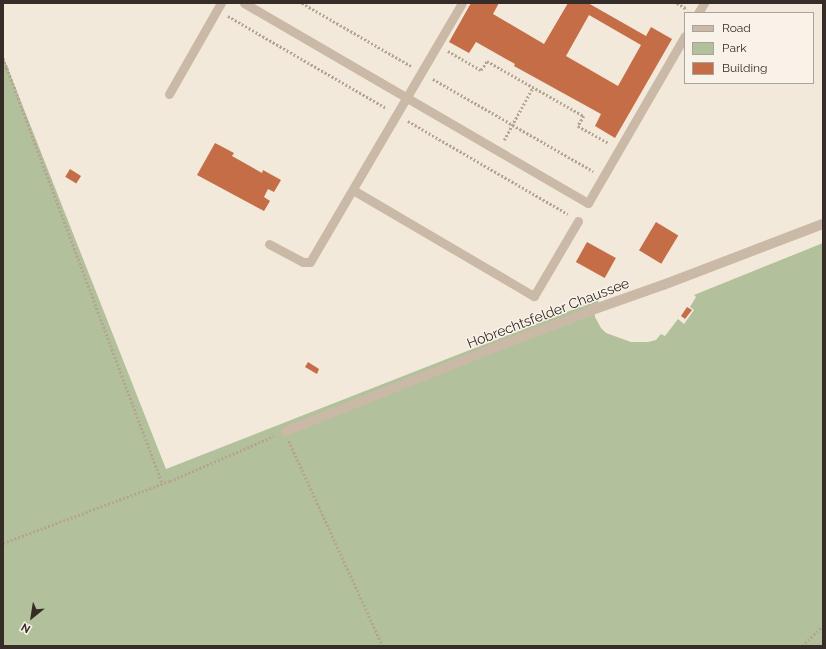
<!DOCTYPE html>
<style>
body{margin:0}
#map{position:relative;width:826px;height:649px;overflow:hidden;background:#f2e9db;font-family:Raleway,sans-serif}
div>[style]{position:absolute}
.green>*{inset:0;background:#b2c19b}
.building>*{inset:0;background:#c56d46;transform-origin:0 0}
.path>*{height:2.5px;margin-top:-1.25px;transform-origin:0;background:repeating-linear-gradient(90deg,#b6a492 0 2px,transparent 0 4px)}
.lane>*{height:9px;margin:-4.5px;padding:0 4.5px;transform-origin:4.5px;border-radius:4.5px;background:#cab9a7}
.street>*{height:10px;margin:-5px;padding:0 5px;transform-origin:5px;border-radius:5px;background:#cab9a7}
span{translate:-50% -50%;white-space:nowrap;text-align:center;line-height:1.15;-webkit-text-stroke:3px #f9f2e8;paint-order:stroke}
.street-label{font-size:14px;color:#362d28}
.frame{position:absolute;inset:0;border:4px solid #362d28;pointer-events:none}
.legend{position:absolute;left:684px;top:12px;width:130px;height:72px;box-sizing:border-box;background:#f9f2e8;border:1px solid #aba39b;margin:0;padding:5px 7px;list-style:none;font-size:12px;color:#362d28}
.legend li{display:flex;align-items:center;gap:8px;height:20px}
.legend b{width:20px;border:1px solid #aba39b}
.north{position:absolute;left:12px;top:597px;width:40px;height:40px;-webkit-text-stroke:3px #f9f2e8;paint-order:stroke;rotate:210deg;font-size:11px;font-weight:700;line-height:16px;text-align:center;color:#362d28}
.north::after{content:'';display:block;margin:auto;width:14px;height:18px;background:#362d28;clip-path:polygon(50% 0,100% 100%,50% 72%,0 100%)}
</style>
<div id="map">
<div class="green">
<i style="clip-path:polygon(3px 56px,166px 469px,600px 299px,595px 307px,595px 317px,601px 328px,606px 333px,631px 342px,648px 342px,656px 340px,661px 334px,665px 336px,678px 319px,684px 324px,694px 310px,690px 307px,696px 297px,694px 295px,823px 243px,823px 646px,3px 646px)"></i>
</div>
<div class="building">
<i style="clip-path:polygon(evenodd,471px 3px,499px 3px,493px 14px,544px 44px,568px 3px,588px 3px,646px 36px,651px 27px,672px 39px,615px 138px,595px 126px,601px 114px,514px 66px,515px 64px,476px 42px,469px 53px,449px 42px,471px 3px,589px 15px,641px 45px,618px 86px,566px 56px,589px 15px)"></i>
<i style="clip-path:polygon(215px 143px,234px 153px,232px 156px,262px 173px,263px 170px,281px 180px,274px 192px,268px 189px,264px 197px,270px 201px,264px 211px,197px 175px)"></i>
<i style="left:70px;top:169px;width:13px;height:9px;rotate:32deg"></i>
<i style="left:656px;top:222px;width:26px;height:33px;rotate:31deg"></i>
<i style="left:587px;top:242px;width:33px;height:23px;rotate:29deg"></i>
<i style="clip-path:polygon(687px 307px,692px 310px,685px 319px,681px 316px)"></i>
<i style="clip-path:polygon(308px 362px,319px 369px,317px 374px,305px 367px)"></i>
</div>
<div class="path">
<i style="left:302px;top:3px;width:126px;rotate:30deg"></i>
<i style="left:677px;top:3px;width:12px;rotate:31deg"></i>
<i style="left:228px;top:16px;width:183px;rotate:30.2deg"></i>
<i style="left:448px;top:51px;width:38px;rotate:30deg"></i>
<i style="left:481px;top:70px;width:11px;rotate:-56deg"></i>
<i style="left:487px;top:61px;width:112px;rotate:29.6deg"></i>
<i style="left:584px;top:116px;width:12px;rotate:121deg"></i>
<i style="left:578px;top:126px;width:35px;rotate:29deg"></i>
<i style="left:3px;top:58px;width:11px;rotate:68deg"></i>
<i style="left:7px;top:68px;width:4px;rotate:153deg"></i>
<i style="left:7px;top:68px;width:443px;rotate:69.5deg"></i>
<i style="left:433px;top:79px;width:185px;rotate:29.9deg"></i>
<i style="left:408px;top:121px;width:185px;rotate:30.2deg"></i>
<i style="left:504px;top:140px;width:60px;rotate:-61.3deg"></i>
<i style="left:289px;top:441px;width:226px;rotate:65.4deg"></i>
<i style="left:3px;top:543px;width:178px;rotate:-20.4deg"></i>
<i style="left:170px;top:481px;width:113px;rotate:-23.4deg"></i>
<i style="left:802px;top:646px;width:29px;rotate:-44deg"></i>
</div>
<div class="lane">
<i style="left:244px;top:3px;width:398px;rotate:30.2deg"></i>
<i style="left:588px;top:203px;width:193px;rotate:-59.9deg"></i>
<i style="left:698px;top:13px;width:12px;rotate:-59deg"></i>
<i style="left:169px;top:94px;width:105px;rotate:-60.3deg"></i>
<i style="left:353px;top:190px;width:210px;rotate:30.4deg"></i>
<i style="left:534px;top:296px;width:87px;rotate:-59.6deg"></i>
<i style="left:269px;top:244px;width:38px;rotate:28deg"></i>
<i style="left:303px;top:262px;width:7px"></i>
<i style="left:310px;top:262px;width:300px;rotate:-59.6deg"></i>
<i style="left:285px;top:431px;width:232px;rotate:-21.8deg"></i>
<i style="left:500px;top:345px;width:98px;rotate:-20.8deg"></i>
</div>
<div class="street">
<i style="left:592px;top:310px;width:75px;rotate:-19.4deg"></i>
<i style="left:663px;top:285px;width:171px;rotate:-20.9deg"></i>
</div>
<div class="street-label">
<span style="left:548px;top:313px;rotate:-21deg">Hobrechtsfelder Chaussee</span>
</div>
<div class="frame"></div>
<ul class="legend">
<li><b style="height:5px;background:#cab9a7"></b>Road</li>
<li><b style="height:11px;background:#b2c19b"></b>Park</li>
<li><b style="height:11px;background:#c56d46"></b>Building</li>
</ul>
<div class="north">N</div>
</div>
